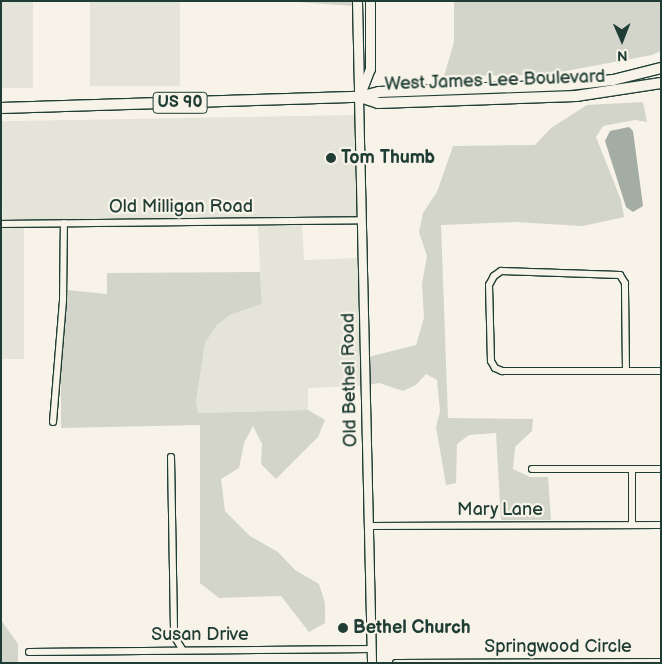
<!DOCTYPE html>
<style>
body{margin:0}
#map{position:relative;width:662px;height:664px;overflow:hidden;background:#f7f3e8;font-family:"Balsamiq Sans",sans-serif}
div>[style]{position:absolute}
.built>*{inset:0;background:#e5e4d9;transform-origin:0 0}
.green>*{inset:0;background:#d3d5ca}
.water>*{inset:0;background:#a4ada3}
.roads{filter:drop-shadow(1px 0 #1f3d34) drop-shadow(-1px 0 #1f3d34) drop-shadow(0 1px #1f3d34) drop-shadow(0 -1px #1f3d34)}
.minor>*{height:6px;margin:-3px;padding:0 3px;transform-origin:3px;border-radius:3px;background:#f7f3e8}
.tertiary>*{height:8px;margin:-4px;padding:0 4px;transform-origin:4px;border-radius:4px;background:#f7f3e8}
.secondary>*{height:9px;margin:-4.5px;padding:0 4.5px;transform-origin:4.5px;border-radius:4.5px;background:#f7f3e8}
.primary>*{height:10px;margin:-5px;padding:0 5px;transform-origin:5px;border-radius:5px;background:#f7f3e8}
.dots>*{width:14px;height:14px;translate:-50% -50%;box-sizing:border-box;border:2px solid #f7f3e8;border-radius:50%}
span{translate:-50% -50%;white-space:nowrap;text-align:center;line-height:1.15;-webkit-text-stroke:4.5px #f7f3e8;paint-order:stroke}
.shield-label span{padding:1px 4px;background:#f7f3e8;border:1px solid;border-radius:4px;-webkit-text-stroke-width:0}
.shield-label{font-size:16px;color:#1f3d34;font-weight:700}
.street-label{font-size:18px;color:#1f3d34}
.poi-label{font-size:18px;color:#1f3d34;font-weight:700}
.left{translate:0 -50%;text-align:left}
.frame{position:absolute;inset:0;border:2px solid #1f3d34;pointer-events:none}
.north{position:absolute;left:597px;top:15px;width:50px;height:50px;-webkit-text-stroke:4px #f7f3e8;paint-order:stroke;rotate:179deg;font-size:14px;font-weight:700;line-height:20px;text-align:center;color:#1f3d34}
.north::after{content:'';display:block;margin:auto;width:18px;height:22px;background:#1f3d34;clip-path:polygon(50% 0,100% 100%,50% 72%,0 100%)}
</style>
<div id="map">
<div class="built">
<i style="left:1px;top:1px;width:32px;height:87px"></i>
<i style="left:90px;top:1px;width:90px;height:85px"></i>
<i style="left:357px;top:115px;width:101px;height:356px;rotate:89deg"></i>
<i style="clip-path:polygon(302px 225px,304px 260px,359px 258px,362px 386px,308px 388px,308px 410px,198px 413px,196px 402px,205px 343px,217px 325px,230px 315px,262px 304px,258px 226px)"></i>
<i style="left:1px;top:228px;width:23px;height:131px"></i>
</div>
<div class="green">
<i style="clip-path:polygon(284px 1px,353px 1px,353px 6px)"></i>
<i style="clip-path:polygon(454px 1px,661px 1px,661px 51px,652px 55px,544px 75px,444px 76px,454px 42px)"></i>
<i style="clip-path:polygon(643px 102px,647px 122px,635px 120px,603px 126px,596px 137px,621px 200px,624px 217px,583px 226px,514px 222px,441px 225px,448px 418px,533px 419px,532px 431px,515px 447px,513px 469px,530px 477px,548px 477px,551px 520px,501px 520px,496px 433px,469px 435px,457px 444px,456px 483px,446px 485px,436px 427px,440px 411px,437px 380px,426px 374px,416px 385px,403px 391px,379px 383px,368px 385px,368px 357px,416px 345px,424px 318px,422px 284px,427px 256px,419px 232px,423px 213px,437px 192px,453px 146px,535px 145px,551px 128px,587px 105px)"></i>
<i style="clip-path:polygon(260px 272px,262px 304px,230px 315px,217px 325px,205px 343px,196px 402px,198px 413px,308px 410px,325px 420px,318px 437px,276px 479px,261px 464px,262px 444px,253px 426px,244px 443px,239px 468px,221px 479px,225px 511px,250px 536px,278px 552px,295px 570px,319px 584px,325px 603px,325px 623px,309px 632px,281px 596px,219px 598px,200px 583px,200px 425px,61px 428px,61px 358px,67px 290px,107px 294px,107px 273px)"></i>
<i style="clip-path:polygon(1px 620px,18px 644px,18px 663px,1px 663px)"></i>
</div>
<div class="water">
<i style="clip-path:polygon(629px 127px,633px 131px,643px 206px,633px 212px,626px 207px,605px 141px,610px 131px)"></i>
</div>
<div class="roads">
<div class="minor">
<i style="left:1px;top:224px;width:361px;rotate:-0.6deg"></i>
<i style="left:626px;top:371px;width:88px;rotate:-90.7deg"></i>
<i style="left:625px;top:283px;width:9px;rotate:-122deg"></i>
<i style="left:620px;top:275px;width:119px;rotate:-178.1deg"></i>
<i style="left:501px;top:271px;width:9px;rotate:144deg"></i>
<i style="left:494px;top:276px;width:10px;rotate:119deg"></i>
<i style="left:489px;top:285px;width:76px;rotate:88.5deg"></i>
<i style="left:491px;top:361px;width:8px;rotate:60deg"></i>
<i style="left:495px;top:368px;width:8px;rotate:23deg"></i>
<i style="left:502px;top:371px;width:159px"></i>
<i style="left:53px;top:422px;width:122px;rotate:-85.3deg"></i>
<i style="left:63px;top:300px;width:77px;rotate:-89.3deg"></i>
<i style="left:171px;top:457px;width:179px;rotate:89deg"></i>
<i style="left:174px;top:636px;width:15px;rotate:58deg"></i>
<i style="left:532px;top:469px;width:129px"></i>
<i style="left:632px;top:469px;width:56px;rotate:90deg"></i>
<i style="left:369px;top:526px;width:292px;rotate:-0.2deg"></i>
<i style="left:29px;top:652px;width:343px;rotate:-0.5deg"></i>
<i style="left:396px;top:663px;width:265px;rotate:-0.2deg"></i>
</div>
<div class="tertiary">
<i style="left:359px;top:97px;width:566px;rotate:88.68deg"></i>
</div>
<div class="secondary">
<i style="left:357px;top:1px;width:91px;rotate:88.7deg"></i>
<i style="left:359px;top:97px;width:30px;rotate:-69deg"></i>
<i style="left:370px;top:69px;width:68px;rotate:-90deg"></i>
</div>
<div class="primary">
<i style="left:360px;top:97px;width:19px;rotate:18deg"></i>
<i style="left:378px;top:103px;width:198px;rotate:-2deg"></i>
<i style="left:576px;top:96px;width:86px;rotate:-8.7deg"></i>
<i style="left:1px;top:108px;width:358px;rotate:-1.8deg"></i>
<i style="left:359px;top:97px;width:21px;rotate:-14deg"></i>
<i style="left:379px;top:92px;width:190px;rotate:-2.1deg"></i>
<i style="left:569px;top:85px;width:44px;rotate:-6.5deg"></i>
<i style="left:613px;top:80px;width:49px;rotate:-14deg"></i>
</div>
</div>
<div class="dots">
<i style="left:331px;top:158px;background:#1f3d34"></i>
<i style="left:343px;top:628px;background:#1f3d34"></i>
</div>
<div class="shield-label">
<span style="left:180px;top:103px">US 90</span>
</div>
<div class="street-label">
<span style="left:495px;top:81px;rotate:-2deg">West James Lee Boulevard</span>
<span style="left:181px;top:207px">Old Milligan Road</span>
<span style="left:350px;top:380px;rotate:-91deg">Old Bethel Road</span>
<span style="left:500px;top:510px">Mary Lane</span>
<span style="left:200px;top:635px">Susan Drive</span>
<span style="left:558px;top:647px">Springwood Circle</span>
</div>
<div class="poi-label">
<span class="left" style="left:341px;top:158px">Tom Thumb</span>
<span class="left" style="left:353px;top:628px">Bethel Church</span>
</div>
<div class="frame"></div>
<div class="north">N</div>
</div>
